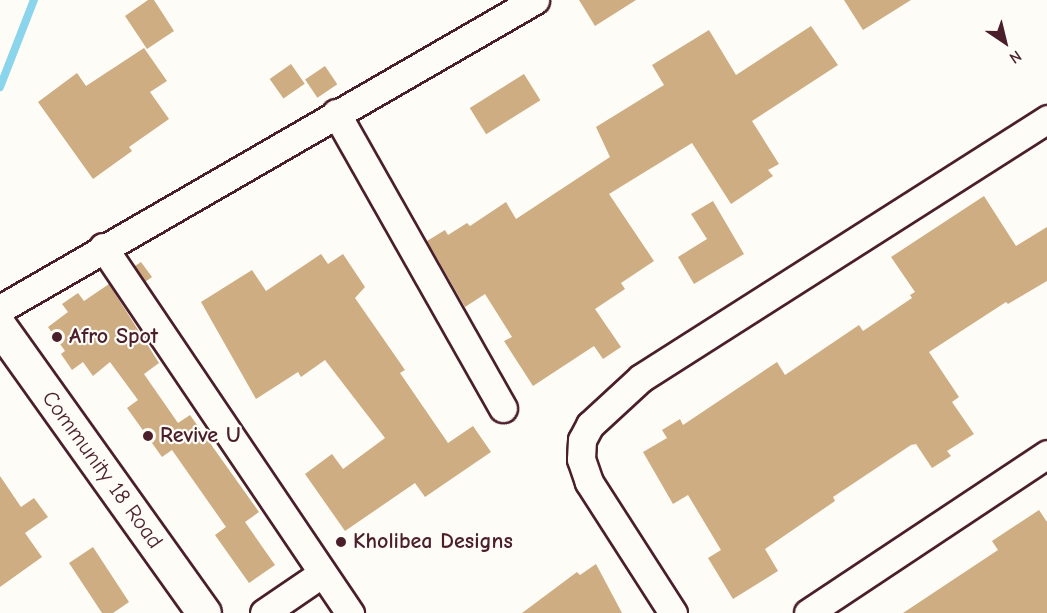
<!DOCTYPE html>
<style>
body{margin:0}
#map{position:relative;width:1047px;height:613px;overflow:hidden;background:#fdfcf7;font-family:"Comic Neue",sans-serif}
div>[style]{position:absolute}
.stream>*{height:8px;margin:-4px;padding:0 4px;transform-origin:4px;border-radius:4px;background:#8ad5eb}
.building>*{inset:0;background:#cfad82;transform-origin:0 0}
.roads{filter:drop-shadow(2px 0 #4a1f2b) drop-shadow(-2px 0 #4a1f2b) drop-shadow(0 2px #4a1f2b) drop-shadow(0 -2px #4a1f2b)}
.minor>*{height:27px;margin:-13.5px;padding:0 13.5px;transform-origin:13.5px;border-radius:13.5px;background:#fdfcf7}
.major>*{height:33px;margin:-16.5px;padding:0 16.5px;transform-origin:16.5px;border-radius:16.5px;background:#fdfcf7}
.dots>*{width:16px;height:16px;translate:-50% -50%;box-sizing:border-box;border:3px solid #fdfcf7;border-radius:50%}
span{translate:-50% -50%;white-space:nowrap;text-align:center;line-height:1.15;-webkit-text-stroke:4.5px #fdfcf7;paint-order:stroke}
.poi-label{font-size:22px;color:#4a1f2b;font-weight:700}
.left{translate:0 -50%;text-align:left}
.street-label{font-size:22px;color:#4a1f2b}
.north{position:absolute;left:975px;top:12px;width:60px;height:60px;-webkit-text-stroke:4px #fdfcf7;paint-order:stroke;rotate:145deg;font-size:16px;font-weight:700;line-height:24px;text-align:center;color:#4a1f2b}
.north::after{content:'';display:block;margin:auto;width:21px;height:27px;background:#4a1f2b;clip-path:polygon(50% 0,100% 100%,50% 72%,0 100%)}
</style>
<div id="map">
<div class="stream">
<i style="left:0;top:87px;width:93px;rotate:-68.7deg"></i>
</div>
<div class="building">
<i style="clip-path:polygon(148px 0,154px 0,174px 31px,147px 49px,125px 16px)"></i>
<i style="clip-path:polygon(579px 0,636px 0,595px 26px)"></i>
<i style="clip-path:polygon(844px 0,911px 0,863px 30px)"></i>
<i style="clip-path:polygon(811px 26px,838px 65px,752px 121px,779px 164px,768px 170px,773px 176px,731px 204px,692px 143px,609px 194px,654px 261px,621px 283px,625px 289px,595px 309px,621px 347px,603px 359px,594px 346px,533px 386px,504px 341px,512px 337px,485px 294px,465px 307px,427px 241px,445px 230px,448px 235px,467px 223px,470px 226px,506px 202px,516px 219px,610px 157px,596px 127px,664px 85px,652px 65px,709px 30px,736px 75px)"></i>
<i style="clip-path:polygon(144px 48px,167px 81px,150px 92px,169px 119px,129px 147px,132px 151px,93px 179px,38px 102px,77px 73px,86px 86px)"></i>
<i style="left:291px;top:64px;width:24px;height:26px;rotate:55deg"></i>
<i style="left:325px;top:66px;width:22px;height:24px;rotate:56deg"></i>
<i style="left:524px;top:74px;width:31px;height:64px;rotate:58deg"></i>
<i style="clip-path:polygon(984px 196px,1016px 246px,1047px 227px,1047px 281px,1008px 304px,1006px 302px,929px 352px,959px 397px,952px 402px,974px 434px,947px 451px,951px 456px,932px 468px,916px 444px,911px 445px,833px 497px,835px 501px,765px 549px,778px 571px,733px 599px,708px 558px,721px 550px,688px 495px,673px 504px,643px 452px,667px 438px,662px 430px,680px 419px,683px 425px,777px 362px,785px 375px,859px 325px,863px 331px,912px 298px,910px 295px,915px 292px,891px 257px)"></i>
<i style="clip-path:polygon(713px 201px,744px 254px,694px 284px,678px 257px,707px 239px,691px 214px)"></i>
<i style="clip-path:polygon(321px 254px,328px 264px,343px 254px,365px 287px,355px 298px,405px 370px,400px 373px,448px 443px,473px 426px,491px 452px,425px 497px,415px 483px,345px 531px,305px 474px,332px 454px,343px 469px,385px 438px,325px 360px,301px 377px,298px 372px,256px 399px,201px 302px,252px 270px,266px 291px)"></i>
<i style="clip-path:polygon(141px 262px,152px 277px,145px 282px,135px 266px)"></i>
<i style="clip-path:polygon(109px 284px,159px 363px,144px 374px,178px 423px,190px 415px,259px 512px,245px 522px,275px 565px,249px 583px,215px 535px,226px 527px,172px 450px,162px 457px,127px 408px,138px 400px,110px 362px,93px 376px,83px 362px,72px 370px,61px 354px,65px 351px,48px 327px,68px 312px,62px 304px,78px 293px,84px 301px)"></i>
<i style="clip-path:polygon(0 476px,21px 507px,34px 498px,48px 517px,25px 533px,42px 557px,0 587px)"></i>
<i style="clip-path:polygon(1039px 510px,1047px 522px,1047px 613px,903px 613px,998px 550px,992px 541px)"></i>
<i style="clip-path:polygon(93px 547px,129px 602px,113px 613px,102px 613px,69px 563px)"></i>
<i style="clip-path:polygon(596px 564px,622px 613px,522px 613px,577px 572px,580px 575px)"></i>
</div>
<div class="roads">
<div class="minor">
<i style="left:336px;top:113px;width:339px;rotate:60.5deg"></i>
<i style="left:103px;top:247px;width:442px;rotate:56deg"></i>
<i style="left:0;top:309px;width:618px;rotate:-30.01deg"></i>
<i style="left:264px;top:613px;width:69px;rotate:-34.4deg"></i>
<i style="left:673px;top:613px;width:156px;rotate:-122.7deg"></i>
<i style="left:589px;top:482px;width:24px;rotate:-109deg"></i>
<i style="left:581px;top:459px;width:19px;rotate:-87deg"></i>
<i style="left:582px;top:440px;width:17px;rotate:-62deg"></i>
<i style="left:590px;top:425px;width:69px;rotate:-42.7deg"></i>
<i style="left:641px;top:378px;width:482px;rotate:-32.5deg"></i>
<i style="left:808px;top:613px;width:287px;rotate:-33.6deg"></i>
</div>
<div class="major">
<i style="left:0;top:327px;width:351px;rotate:54.5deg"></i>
</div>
</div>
<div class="dots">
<i style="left:57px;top:337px;background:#4a1f2b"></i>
<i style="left:148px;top:436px;background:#4a1f2b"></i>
<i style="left:341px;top:542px;background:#4a1f2b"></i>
</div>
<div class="poi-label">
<span class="left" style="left:69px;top:337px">Afro Spot</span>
<span class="left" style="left:160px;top:436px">Revive U</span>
<span class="left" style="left:353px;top:542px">Kholibea Designs</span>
</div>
<div class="street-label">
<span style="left:102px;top:470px;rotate:54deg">Community 18 Road</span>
</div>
<div class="north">N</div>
</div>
